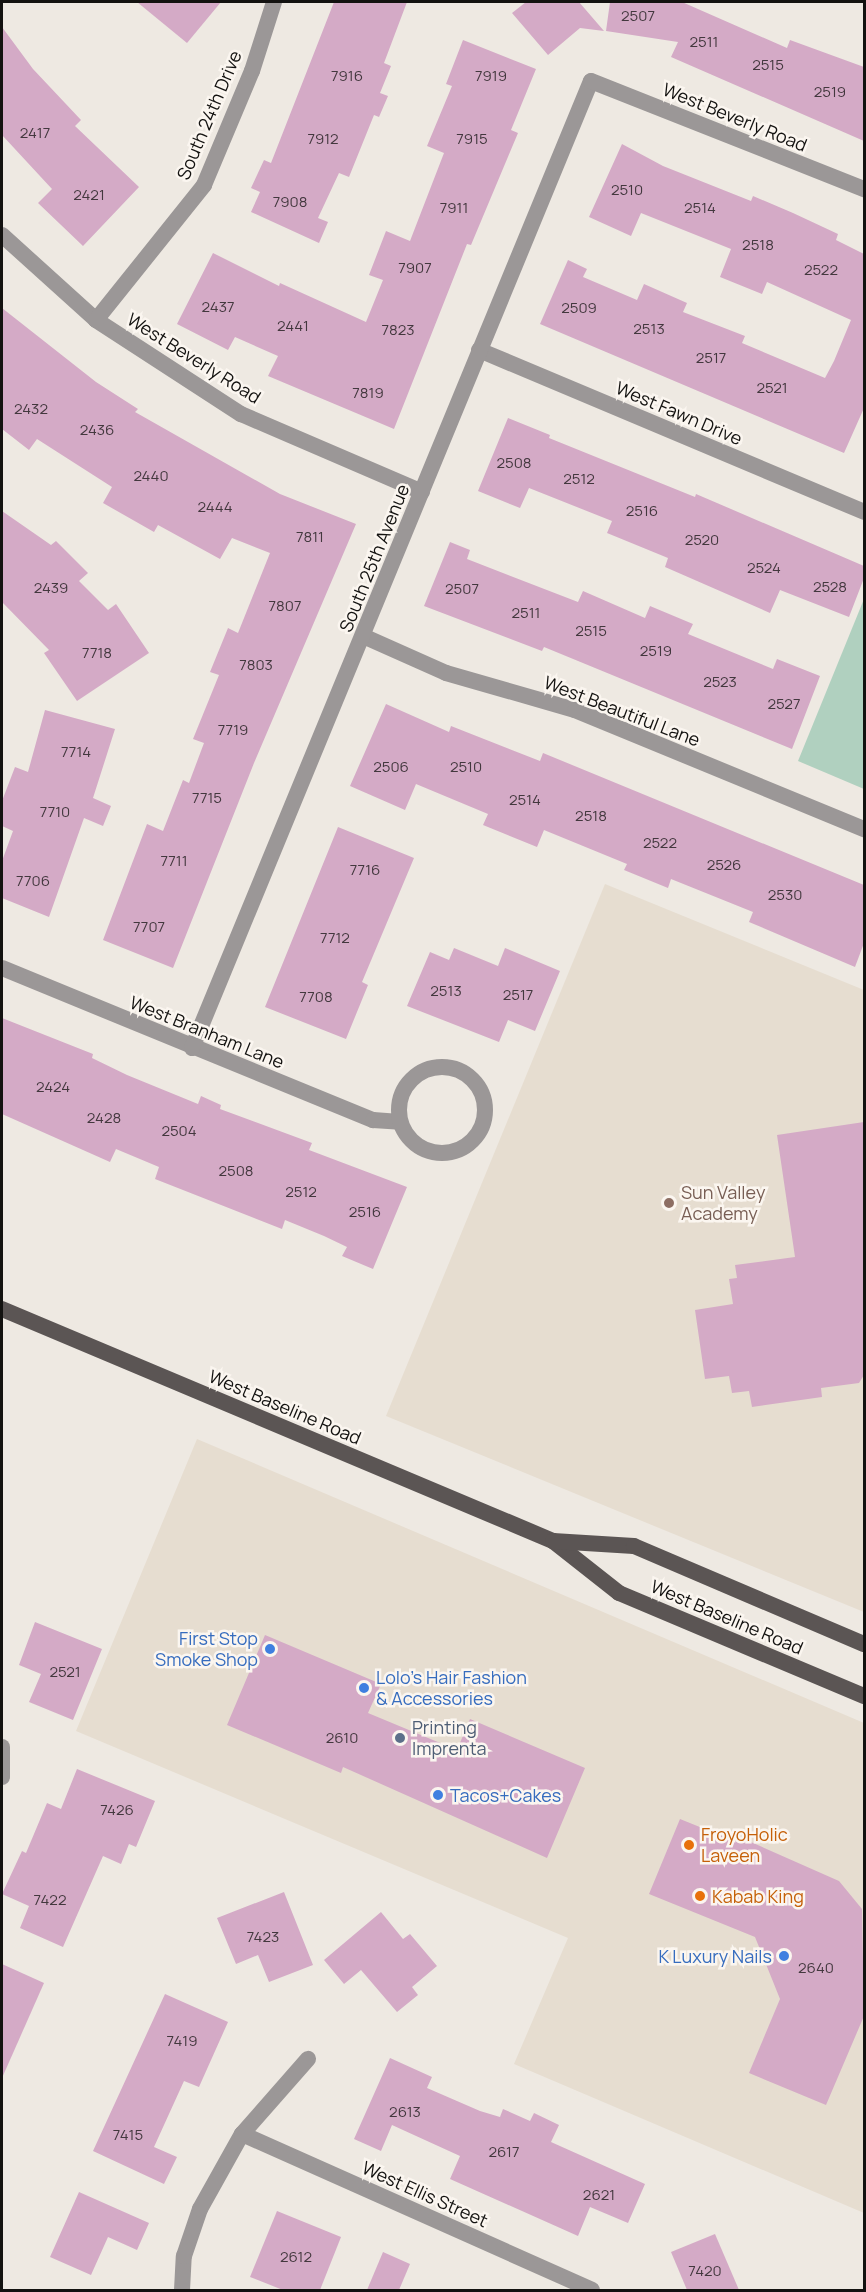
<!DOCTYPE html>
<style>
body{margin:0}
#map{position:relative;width:866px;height:2292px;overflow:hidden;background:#eee9e2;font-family:Manrope,sans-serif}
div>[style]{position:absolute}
.built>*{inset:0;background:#e6ddd0}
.green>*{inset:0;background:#b0d0bf}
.building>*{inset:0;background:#d4aac6}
.minor>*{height:16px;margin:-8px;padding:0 8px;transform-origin:8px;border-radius:8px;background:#9b9797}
.minor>.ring{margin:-8px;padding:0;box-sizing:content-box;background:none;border:16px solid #9b9797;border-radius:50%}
.primary>*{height:16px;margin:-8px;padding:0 8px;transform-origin:8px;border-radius:8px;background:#5b5554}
.dots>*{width:16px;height:16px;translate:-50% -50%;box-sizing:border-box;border:3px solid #fbf6f0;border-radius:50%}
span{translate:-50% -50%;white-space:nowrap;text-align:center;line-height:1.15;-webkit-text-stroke:5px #fbf6f0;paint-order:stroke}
.number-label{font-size:15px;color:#43383e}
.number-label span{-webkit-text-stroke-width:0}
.street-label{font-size:18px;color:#131210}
.education-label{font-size:18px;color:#785e54}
.left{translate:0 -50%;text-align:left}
.shop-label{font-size:18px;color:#366cbe}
.right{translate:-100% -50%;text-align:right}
.service-label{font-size:18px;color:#4e5e75}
.food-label{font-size:18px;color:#c56008}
.frame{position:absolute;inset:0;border:3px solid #131210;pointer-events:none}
</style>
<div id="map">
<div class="built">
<i style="clip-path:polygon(605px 884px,864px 990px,864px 1612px,386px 1416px)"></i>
<i style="clip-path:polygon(197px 1439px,864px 1723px,864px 2213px,514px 2064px,568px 1938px,76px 1731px)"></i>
</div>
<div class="green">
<i style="clip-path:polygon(864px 599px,864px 789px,798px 761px)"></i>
</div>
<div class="building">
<i style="clip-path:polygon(137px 2px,221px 2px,187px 43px)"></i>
<i style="clip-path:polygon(334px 2px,407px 2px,384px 63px,391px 66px,380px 93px,388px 96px,379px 117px,374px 115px,349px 177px,339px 173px,318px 218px,328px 222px,319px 243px,251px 212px,260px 192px,251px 188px,264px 160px,271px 163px)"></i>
<i style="clip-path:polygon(526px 2px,579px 2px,604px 31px,580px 28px,548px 55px,512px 13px)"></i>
<i style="clip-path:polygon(610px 2px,682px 2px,787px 48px,790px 40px,864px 67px,864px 141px,671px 57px,678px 42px,606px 31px)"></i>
<i style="clip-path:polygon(2px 27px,33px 69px,81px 120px,75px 126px,139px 187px,83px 246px,38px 203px,52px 189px,2px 135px)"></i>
<i style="clip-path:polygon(463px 40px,536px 69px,511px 130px,518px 133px,471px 245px,467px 244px,394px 429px,268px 376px,278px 356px,235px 337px,228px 350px,177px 324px,213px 253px,279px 286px,280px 283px,366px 322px,383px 280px,369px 275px,386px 231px,410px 241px,444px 153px,427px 146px,452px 86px,446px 84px)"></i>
<i style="clip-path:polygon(622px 144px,663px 166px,751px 201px,753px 196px,793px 213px,838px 234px,836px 240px,864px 254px,864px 408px,844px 453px,540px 324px,568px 260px,587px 269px,583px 277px,637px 300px,644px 284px,687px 303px,683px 312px,745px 336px,742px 343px,825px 378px,834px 361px,851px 320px,767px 282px,762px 294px,720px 277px,731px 249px,641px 213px,631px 236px,589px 217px)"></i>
<i style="clip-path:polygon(2px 308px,96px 382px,138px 409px,135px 412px,280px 494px,356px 524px,254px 763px,173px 968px,103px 940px,147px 824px,163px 831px,183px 780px,189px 783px,204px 743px,193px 739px,219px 675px,210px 672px,228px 628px,238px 633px,270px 553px,232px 538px,220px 559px,158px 525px,154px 532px,103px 503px,112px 487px,37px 439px,29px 450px,2px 429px)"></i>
<i style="clip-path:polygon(508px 418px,550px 435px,549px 438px,695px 497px,696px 494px,864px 566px,864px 578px,849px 617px,780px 590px,770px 613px,665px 567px,668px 558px,607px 533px,612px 521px,529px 488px,520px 508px,478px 491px)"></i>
<i style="clip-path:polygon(2px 511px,51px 545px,56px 541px,88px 573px,79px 581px,108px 610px,116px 604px,149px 653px,77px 701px,44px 653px,49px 650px,2px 602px)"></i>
<i style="clip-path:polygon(450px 542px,470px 550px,467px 559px,578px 602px,583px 591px,645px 618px,650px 606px,693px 624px,688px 634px,773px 669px,777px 659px,820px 676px,792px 749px,544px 647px,542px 651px,424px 606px)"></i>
<i style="clip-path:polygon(386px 704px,449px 732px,451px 726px,540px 761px,543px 753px,864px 885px,864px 943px,855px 967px,749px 922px,753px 912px,671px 879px,668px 888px,624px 870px,627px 864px,544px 830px,537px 847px,483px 825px,488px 814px,416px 784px,405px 810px,350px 786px)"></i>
<i style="clip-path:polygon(45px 710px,115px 729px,93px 798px,111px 806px,103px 826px,84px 818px,49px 917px,2px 898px,2px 861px,13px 831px,2px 826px,2px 801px,15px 767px,28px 772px)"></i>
<i style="clip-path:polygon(338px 827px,414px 858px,362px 982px,368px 985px,346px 1039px,265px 1007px)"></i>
<i style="clip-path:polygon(454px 948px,498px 966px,505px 948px,560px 971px,535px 1031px,508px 1020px,499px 1042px,407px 1006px,430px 952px,449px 960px)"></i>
<i style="clip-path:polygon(2px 1018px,93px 1054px,92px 1058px,127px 1075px,198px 1104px,201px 1096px,221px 1105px,220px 1109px,312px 1143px,309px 1150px,407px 1187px,373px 1269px,342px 1256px,347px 1247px,324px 1236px,285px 1220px,282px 1229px,155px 1179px,159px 1167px,116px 1149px,110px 1162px,2px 1114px)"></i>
<i style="clip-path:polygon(864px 1122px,864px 1375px,859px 1383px,821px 1388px,822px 1397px,752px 1407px,749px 1391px,732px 1393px,729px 1376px,705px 1379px,695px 1310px,733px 1304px,729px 1279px,737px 1278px,735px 1265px,795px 1257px,777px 1135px)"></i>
<i style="clip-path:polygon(35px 1622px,102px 1649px,73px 1720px,29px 1702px,41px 1674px,19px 1665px)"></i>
<i style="clip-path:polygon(265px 1635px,381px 1684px,368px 1713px,457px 1750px,470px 1719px,585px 1768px,547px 1858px,343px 1767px,341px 1773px,227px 1725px)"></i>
<i style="clip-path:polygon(77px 1769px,155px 1801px,136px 1847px,129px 1844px,121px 1864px,103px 1856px,63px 1947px,20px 1928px,29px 1906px,2px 1894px,22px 1851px,26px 1853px,47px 1803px,61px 1809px)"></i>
<i style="clip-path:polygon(680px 1819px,732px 1840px,735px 1835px,839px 1881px,862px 1909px,864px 2016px,826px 2105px,749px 2073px,780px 1999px,755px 1937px,649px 1894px)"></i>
<i style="clip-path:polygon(284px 1892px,313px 1965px,269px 1982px,258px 1955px,236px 1964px,217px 1918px)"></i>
<i style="clip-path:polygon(381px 1912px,403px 1939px,410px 1934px,437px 1966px,412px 1987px,418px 1995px,397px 2012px,361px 1970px,344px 1984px,324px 1960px)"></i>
<i style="clip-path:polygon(2px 1964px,44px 1983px,2px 2078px)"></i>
<i style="clip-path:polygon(165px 1994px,228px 2022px,199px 2087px,184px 2081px,154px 2147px,177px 2157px,164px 2184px,93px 2151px)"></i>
<i style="clip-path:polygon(390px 2058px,432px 2077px,427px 2088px,480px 2111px,500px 2117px,503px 2109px,530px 2121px,534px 2113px,559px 2125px,551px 2142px,645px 2184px,628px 2223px,590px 2207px,578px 2236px,450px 2179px,460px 2156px,392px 2125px,381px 2151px,354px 2139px)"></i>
<i style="clip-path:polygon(79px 2192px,149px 2223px,137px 2250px,108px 2237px,91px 2275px,50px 2257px)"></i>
<i style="clip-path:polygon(277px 2211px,341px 2237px,320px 2290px,283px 2290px,250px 2277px)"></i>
<i style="clip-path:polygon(715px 2234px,739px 2290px,687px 2290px,671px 2252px)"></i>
<i style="clip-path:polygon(383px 2252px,410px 2264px,399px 2290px,367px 2290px)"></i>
</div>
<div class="minor">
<i style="left:2px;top:235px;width:127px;rotate:42.1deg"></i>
<i style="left:96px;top:320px;width:173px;rotate:33deg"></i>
<i style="left:241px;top:414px;width:197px;rotate:23.3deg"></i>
<i style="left:96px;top:320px;width:173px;rotate:-51.3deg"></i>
<i style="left:204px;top:185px;width:124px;rotate:-67.2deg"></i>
<i style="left:252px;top:71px;width:72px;rotate:-72.3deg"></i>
<i style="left:479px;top:350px;width:418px;rotate:22.8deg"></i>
<i style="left:363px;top:636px;width:91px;rotate:24deg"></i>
<i style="left:446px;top:673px;width:134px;rotate:16deg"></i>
<i style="left:575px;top:710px;width:313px;rotate:22.4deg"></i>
<i style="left:2px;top:968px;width:401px;rotate:22.3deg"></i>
<i style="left:373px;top:1120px;width:27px;rotate:4deg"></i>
<i style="left:192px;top:1048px;width:1046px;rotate:-67.58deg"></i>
<i style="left:591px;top:81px;width:294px;rotate:21.6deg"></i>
<i class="ring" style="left:399px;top:1067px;width:70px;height:70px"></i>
<i style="left:2px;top:1747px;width:30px;rotate:90deg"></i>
<i style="left:242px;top:2134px;width:383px;rotate:24deg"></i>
<i style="left:182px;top:2290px;width:34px;rotate:-87deg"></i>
<i style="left:184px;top:2256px;width:50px;rotate:-71.2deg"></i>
<i style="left:200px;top:2209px;width:86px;rotate:-60.8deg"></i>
<i style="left:242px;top:2134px;width:100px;rotate:-48.7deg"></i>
</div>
<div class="primary">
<i style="left:2px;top:1309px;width:598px;rotate:22.83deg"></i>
<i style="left:553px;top:1541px;width:84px;rotate:38.2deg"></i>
<i style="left:619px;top:1593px;width:266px;rotate:22.8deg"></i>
<i style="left:553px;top:1541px;width:81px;rotate:3.5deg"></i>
<i style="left:634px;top:1546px;width:250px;rotate:23.1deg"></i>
</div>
<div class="dots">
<i style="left:669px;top:1203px;background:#8d6e63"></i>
<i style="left:270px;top:1649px;background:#3f7fe0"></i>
<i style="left:364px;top:1688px;background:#3f7fe0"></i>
<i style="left:400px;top:1738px;background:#5c6f8a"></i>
<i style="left:438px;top:1795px;background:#3f7fe0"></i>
<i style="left:689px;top:1845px;background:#e8710a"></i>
<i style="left:700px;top:1896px;background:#e8710a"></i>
<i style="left:784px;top:1956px;background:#3f7fe0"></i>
</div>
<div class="number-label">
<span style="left:638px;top:16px">2507</span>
<span style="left:704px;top:42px">2511</span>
<span style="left:768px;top:65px">2515</span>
<span style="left:347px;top:76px">7916</span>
<span style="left:491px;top:76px">7919</span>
<span style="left:830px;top:92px">2519</span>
<span style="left:35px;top:133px">2417</span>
<span style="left:323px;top:139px">7912</span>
<span style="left:472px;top:139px">7915</span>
<span style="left:627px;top:190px">2510</span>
<span style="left:89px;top:195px">2421</span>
<span style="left:290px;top:202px">7908</span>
<span style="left:454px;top:208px">7911</span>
<span style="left:700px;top:208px">2514</span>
<span style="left:758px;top:245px">2518</span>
<span style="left:415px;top:268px">7907</span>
<span style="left:821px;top:270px">2522</span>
<span style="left:218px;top:307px">2437</span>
<span style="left:579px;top:308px">2509</span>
<span style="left:293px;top:326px">2441</span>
<span style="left:649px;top:329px">2513</span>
<span style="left:398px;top:330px">7823</span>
<span style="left:711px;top:358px">2517</span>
<span style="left:772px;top:388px">2521</span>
<span style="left:368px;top:393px">7819</span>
<span style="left:31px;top:409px">2432</span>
<span style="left:97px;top:430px">2436</span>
<span style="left:514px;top:463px">2508</span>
<span style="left:151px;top:476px">2440</span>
<span style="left:579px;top:479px">2512</span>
<span style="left:215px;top:507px">2444</span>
<span style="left:642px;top:511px">2516</span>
<span style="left:310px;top:537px">7811</span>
<span style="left:702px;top:540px">2520</span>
<span style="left:764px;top:568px">2524</span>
<span style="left:830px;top:587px">2528</span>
<span style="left:51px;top:588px">2439</span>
<span style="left:462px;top:589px">2507</span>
<span style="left:285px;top:606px">7807</span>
<span style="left:526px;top:613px">2511</span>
<span style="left:591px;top:631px">2515</span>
<span style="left:656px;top:651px">2519</span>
<span style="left:97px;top:653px">7718</span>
<span style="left:256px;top:665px">7803</span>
<span style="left:720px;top:682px">2523</span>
<span style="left:784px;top:704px">2527</span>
<span style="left:233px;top:730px">7719</span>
<span style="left:76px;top:752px">7714</span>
<span style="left:391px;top:767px">2506</span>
<span style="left:466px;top:767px">2510</span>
<span style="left:207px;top:798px">7715</span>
<span style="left:525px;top:800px">2514</span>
<span style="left:55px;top:812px">7710</span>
<span style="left:591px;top:816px">2518</span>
<span style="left:660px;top:843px">2522</span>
<span style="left:174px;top:861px">7711</span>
<span style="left:724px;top:865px">2526</span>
<span style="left:365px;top:870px">7716</span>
<span style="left:33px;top:881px">7706</span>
<span style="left:785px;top:895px">2530</span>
<span style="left:149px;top:927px">7707</span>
<span style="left:335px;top:938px">7712</span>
<span style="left:446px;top:991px">2513</span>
<span style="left:518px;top:995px">2517</span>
<span style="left:316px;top:997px">7708</span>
<span style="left:53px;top:1087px">2424</span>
<span style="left:104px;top:1118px">2428</span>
<span style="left:179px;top:1131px">2504</span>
<span style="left:236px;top:1171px">2508</span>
<span style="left:301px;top:1192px">2512</span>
<span style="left:365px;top:1212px">2516</span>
<span style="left:65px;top:1672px">2521</span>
<span style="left:342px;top:1738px">2610</span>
<span style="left:117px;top:1810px">7426</span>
<span style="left:50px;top:1900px">7422</span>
<span style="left:263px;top:1937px">7423</span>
<span style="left:816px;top:1968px">2640</span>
<span style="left:182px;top:2041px">7419</span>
<span style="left:405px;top:2112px">2613</span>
<span style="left:128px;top:2135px">7415</span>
<span style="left:504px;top:2152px">2617</span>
<span style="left:599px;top:2195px">2621</span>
<span style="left:296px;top:2257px">2612</span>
<span style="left:705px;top:2271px">7420</span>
</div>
<div class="street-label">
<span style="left:209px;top:115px;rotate:-67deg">South 24th Drive</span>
<span style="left:735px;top:117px;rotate:22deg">West Beverly Road</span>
<span style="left:194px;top:358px;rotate:32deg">West Beverly Road</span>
<span style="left:679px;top:413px;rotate:23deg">West Fawn Drive</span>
<span style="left:374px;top:558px;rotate:-68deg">South 25th Avenue</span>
<span style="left:622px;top:711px;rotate:21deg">West Beautiful Lane</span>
<span style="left:207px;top:1032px;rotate:22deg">West Branham Lane</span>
<span style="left:285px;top:1407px;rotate:23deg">West Baseline Road</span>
<span style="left:727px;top:1617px;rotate:23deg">West Baseline Road</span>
<span style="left:425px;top:2194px;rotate:24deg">West Ellis Street</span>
</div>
<div class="education-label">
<span class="left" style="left:681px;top:1203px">Sun Valley<br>Academy</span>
</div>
<div class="shop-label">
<span class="right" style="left:258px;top:1649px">First Stop<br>Smoke Shop</span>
<span class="left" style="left:376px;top:1688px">Lolo's Hair Fashion<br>&amp; Accessories</span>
<span class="left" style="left:450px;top:1795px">Tacos+Cakes</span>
<span class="right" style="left:772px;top:1956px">K Luxury Nails</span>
</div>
<div class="service-label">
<span class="left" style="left:412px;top:1738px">Printing<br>Imprenta</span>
</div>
<div class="food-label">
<span class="left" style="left:701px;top:1845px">FroyoHolic<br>Laveen</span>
<span class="left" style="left:712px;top:1896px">Kabab King</span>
</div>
<div class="frame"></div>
</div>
